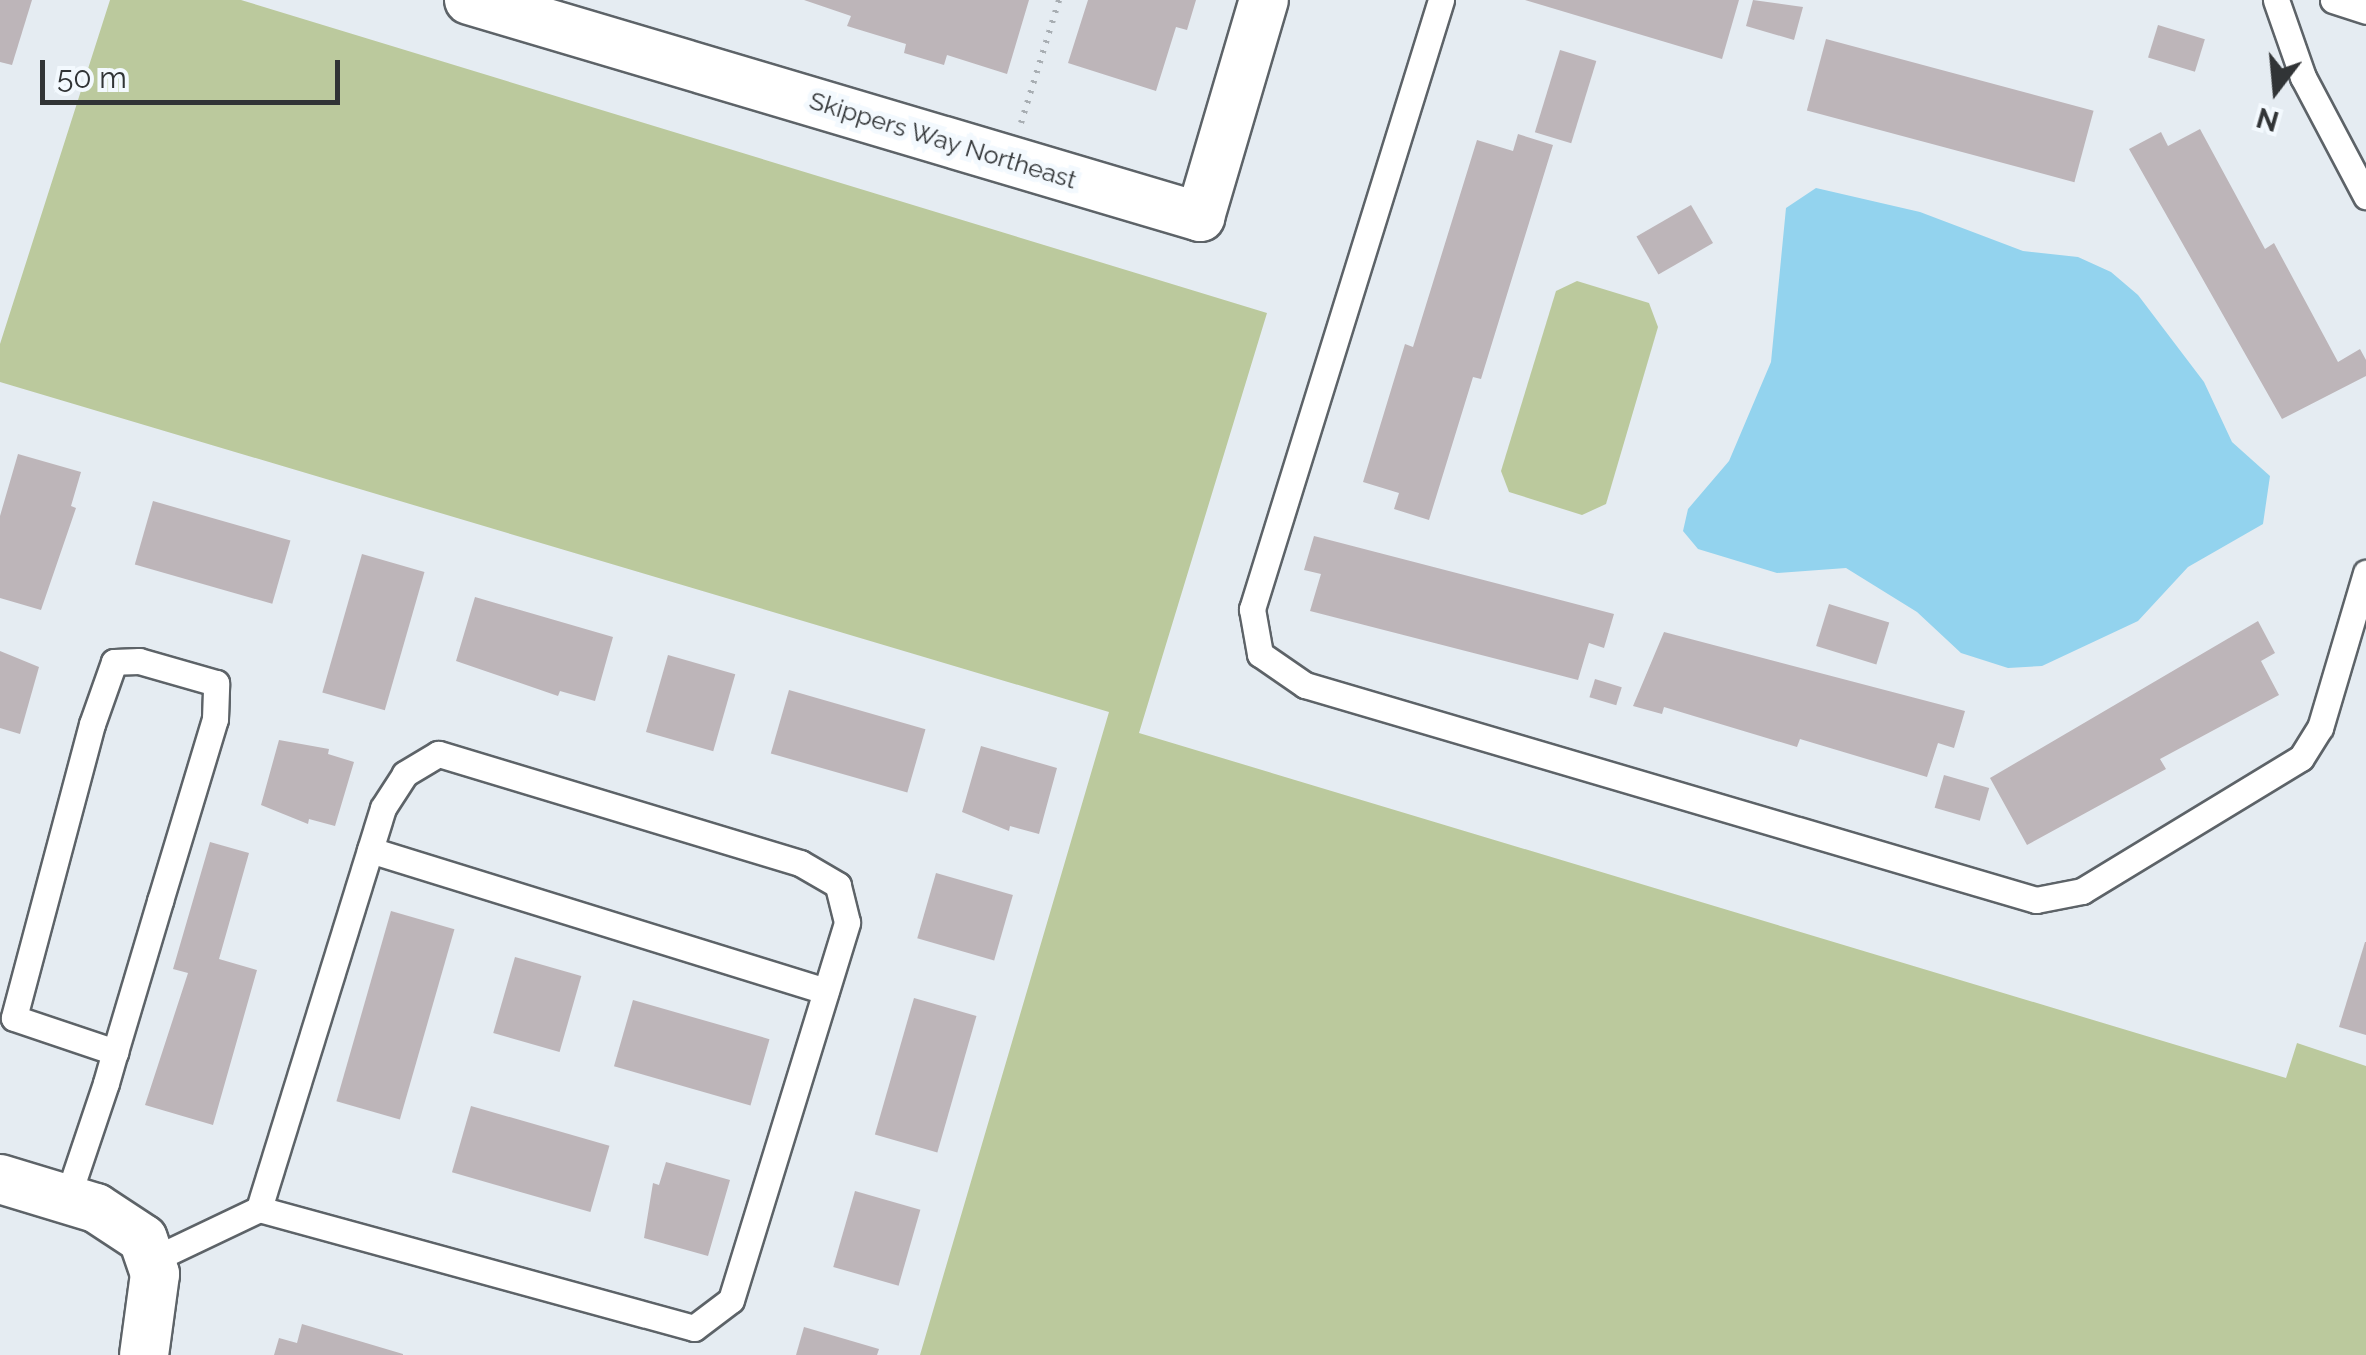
<!DOCTYPE html>
<style>
body{margin:0}
#map{position:relative;width:2366px;height:1355px;overflow:hidden;background:#e5ecf2;font-family:Raleway,sans-serif}
div>[style]{position:absolute}
.green>*{inset:0;background:#bbc99d}
.water>*{inset:0;background:#93d3ee}
.building>*{inset:0;background:#bdb5b9;transform-origin:0 0}
.path>*{height:6px;margin-top:-3px;transform-origin:0;background:repeating-linear-gradient(90deg,#a8aeb3 0 2.5px,transparent 0 10.5px)}
.roads{filter:drop-shadow(2px 0 #5d6368) drop-shadow(-2px 0 #5d6368) drop-shadow(0 2px #5d6368) drop-shadow(0 -2px #5d6368)}
.lane>*{height:25px;margin:-12.5px;padding:0 12.5px;transform-origin:12.5px;border-radius:12.5px;background:#fff}
.street>*{height:48px;margin:-24px;padding:0 24px;transform-origin:24px;border-radius:24px;background:#fff}
span{translate:-50% -50%;white-space:nowrap;text-align:center;line-height:1.15;-webkit-text-stroke:10px #f3f9fe;paint-order:stroke}
.street-label{font-size:25px;color:#313436}
.north{position:absolute;left:2226px;top:40px;width:100px;height:100px;-webkit-text-stroke:8px #f3f9fe;paint-order:stroke;rotate:196deg;font-size:28px;font-weight:700;line-height:40px;text-align:center;color:#313436}
.north::after{content:'';display:block;margin:auto;width:35px;height:45px;background:#313436;clip-path:polygon(50% 0,100% 100%,50% 72%,0 100%)}
.scale{position:absolute;left:40px;top:60px;width:300px;height:45px;box-sizing:border-box;border:5px solid #313436;border-top:0;padding-left:12px;font-size:30px;line-height:35px;white-space:nowrap;color:#313436;-webkit-text-stroke:8px #f3f9fe;paint-order:stroke}
</style>
<div id="map">
<div class="green">
<i style="clip-path:polygon(110px 0,241px 0,1267px 313px,1139px 733px,2286px 1078px,2297px 1043px,2366px 1066px,2366px 1355px,920px 1355px,1109px 712px,0 382px,0 344px)"></i>
<i style="clip-path:polygon(1577px 281px,1649px 303px,1658px 327px,1606px 504px,1582px 515px,1509px 492px,1501px 471px,1556px 291px)"></i>
</div>
<div class="water">
<i style="clip-path:polygon(1816px 188px,1920px 212px,2023px 251px,2078px 257px,2111px 272px,2138px 295px,2204px 382px,2232px 442px,2270px 476px,2263px 524px,2188px 567px,2138px 621px,2042px 666px,2008px 668px,1961px 653px,1917px 612px,1846px 568px,1777px 573px,1698px 549px,1683px 531px,1688px 509px,1729px 461px,1771px 362px,1786px 208px)"></i>
</div>
<div class="building">
<i style="clip-path:polygon(0 0,32px 0,12px 65px,0 62px)"></i>
<i style="clip-path:polygon(804px 0,1029px 0,1007px 74px,947px 55px,944px 65px,904px 53px,906px 44px,847px 26px,851px 16px)"></i>
<i style="clip-path:polygon(1088px 0,1196px 0,1187px 30px,1176px 27px,1156px 91px,1068px 63px)"></i>
<i style="clip-path:polygon(1525px 0,1739px 0,1722px 59px)"></i>
<i style="clip-path:polygon(1753px 0,1803px 7px,1794px 40px,1746px 26px)"></i>
<i style="left:2158px;top:25px;width:49px;height:34px;rotate:17deg"></i>
<i style="left:1826px;top:39px;width:277px;height:74px;rotate:15deg"></i>
<i style="left:1560px;top:50px;width:38px;height:86px;rotate:17deg"></i>
<i style="clip-path:polygon(2200px 129px,2265px 249px,2274px 243px,2338px 362px,2360px 349px,2366px 360px,2366px 376px,2282px 419px,2129px 149px,2161px 132px,2168px 146px)"></i>
<i style="clip-path:polygon(1518px 134px,1553px 145px,1481px 379px,1473px 377px,1429px 520px,1394px 509px,1399px 493px,1363px 482px,1405px 344px,1413px 347px,1477px 140px,1513px 151px)"></i>
<i style="left:1691px;top:205px;width:44px;height:63px;rotate:60deg"></i>
<i style="clip-path:polygon(18px 454px,81px 472px,71px 506px,76px 508px,41px 610px,0 598px,0 516px)"></i>
<i style="left:153px;top:501px;width:143px;height:66px;rotate:16deg"></i>
<i style="clip-path:polygon(1314px 536px,1614px 614px,1604px 648px,1589px 643px,1578px 680px,1310px 611px,1321px 574px,1304px 570px)"></i>
<i style="left:362px;top:554px;width:65px;height:144px;rotate:16deg"></i>
<i style="clip-path:polygon(475px 597px,613px 637px,595px 701px,560px 691px,558px 696px,456px 661px)"></i>
<i style="left:1829px;top:604px;width:63px;height:44px;rotate:17deg"></i>
<i style="clip-path:polygon(2258px 621px,2275px 653px,2261px 661px,2279px 695px,2160px 759px,2166px 769px,2027px 845px,1990px 778px)"></i>
<i style="clip-path:polygon(1664px 632px,1965px 711px,1954px 748px,1938px 743px,1927px 777px,1800px 739px,1797px 747px,1664px 707px,1662px 714px,1633px 706px)"></i>
<i style="clip-path:polygon(0 651px,39px 667px,20px 734px,0 728px)"></i>
<i style="left:668px;top:655px;width:70px;height:80px;rotate:16deg"></i>
<i style="left:1595px;top:679px;width:28px;height:19px;rotate:17deg"></i>
<i style="left:789px;top:690px;width:142px;height:66px;rotate:16deg"></i>
<i style="clip-path:polygon(279px 740px,329px 749px,328px 754px,354px 762px,335px 826px,309px 819px,308px 824px,261px 805px)"></i>
<i style="clip-path:polygon(981px 746px,1057px 768px,1039px 834px,1010px 826px,1009px 831px,962px 812px)"></i>
<i style="left:1944px;top:775px;width:47px;height:34px;rotate:16deg"></i>
<i style="clip-path:polygon(210px 842px,249px 853px,219px 959px,257px 970px,213px 1125px,145px 1105px,188px 973px,173px 969px)"></i>
<i style="left:936px;top:873px;width:80px;height:68px;rotate:16deg"></i>
<i style="left:391px;top:911px;width:66px;height:198px;rotate:16deg"></i>
<i style="clip-path:polygon(2365px 942px,2366px 942px,2366px 1035px,2339px 1027px)"></i>
<i style="left:515px;top:957px;width:69px;height:79px;rotate:16deg"></i>
<i style="left:914px;top:998px;width:65px;height:142px;rotate:16deg"></i>
<i style="left:633px;top:1000px;width:142px;height:69px;rotate:16deg"></i>
<i style="left:471px;top:1106px;width:144px;height:69px;rotate:16deg"></i>
<i style="clip-path:polygon(666px 1162px,730px 1180px,708px 1256px,644px 1238px,653px 1183px,659px 1185px)"></i>
<i style="left:855px;top:1191px;width:68px;height:79px;rotate:16deg"></i>
<i style="clip-path:polygon(302px 1324px,403px 1354px,403px 1355px,274px 1355px,279px 1338px,297px 1343px)"></i>
<i style="clip-path:polygon(804px 1327px,879px 1349px,877px 1355px,796px 1355px)"></i>
</div>
<div class="path">
<i style="left:1021px;top:123px;width:129px;rotate:-72.8deg"></i>
</div>
<div class="roads">
<div class="lane">
<i style="left:1441px;top:0;width:638px;rotate:107.24deg"></i>
<i style="left:1252px;top:609px;width:46px;rotate:79.9deg"></i>
<i style="left:1260px;top:654px;width:55px;rotate:34.6deg"></i>
<i style="left:1305px;top:685px;width:762px;rotate:16.39deg"></i>
<i style="left:2036px;top:900px;width:47px;rotate:-11.1deg"></i>
<i style="left:2082px;top:891px;width:256px;rotate:-31.3deg"></i>
<i style="left:2301px;top:758px;width:36px;rotate:-58deg"></i>
<i style="left:2320px;top:728px;width:162px;rotate:-73.5deg"></i>
<i style="left:2276px;top:0;width:82px;rotate:70.7deg"></i>
<i style="left:2303px;top:77px;width:135px;rotate:62.1deg"></i>
<i style="left:2333px;top:0;width:35px;rotate:18deg"></i>
<i style="left:370px;top:850px;width:477px;rotate:17.2deg"></i>
<i style="left:67px;top:1199px;width:122px;rotate:-71.4deg"></i>
<i style="left:106px;top:1083px;width:32px;rotate:-74deg"></i>
<i style="left:115px;top:1052px;width:158px;rotate:-73.4deg"></i>
<i style="left:160px;top:901px;width:190px;rotate:-73.2deg"></i>
<i style="left:215px;top:719px;width:36px;rotate:-88deg"></i>
<i style="left:216px;top:683px;width:80px;rotate:-164.1deg"></i>
<i style="left:139px;top:661px;width:25px;rotate:178deg"></i>
<i style="left:114px;top:662px;width:66px;rotate:109.5deg"></i>
<i style="left:92px;top:724px;width:304px;rotate:104.9deg"></i>
<i style="left:14px;top:1018px;width:107px;rotate:18.6deg"></i>
<i style="left:150px;top:1261px;width:121px;rotate:-25.5deg"></i>
<i style="left:259px;top:1209px;width:451px;rotate:15.3deg"></i>
<i style="left:694px;top:1328px;width:46px;rotate:-37.1deg"></i>
<i style="left:731px;top:1300px;width:395px;rotate:-72.9deg"></i>
<i style="left:847px;top:922px;width:38px;rotate:-104deg"></i>
<i style="left:838px;top:885px;width:44px;rotate:-149.9deg"></i>
<i style="left:800px;top:863px;width:378px;rotate:-163.2deg"></i>
<i style="left:438px;top:754px;width:39px;rotate:149deg"></i>
<i style="left:405px;top:774px;width:40px;rotate:122.9deg"></i>
<i style="left:383px;top:808px;width:420px;rotate:107.2deg"></i>
</div>
<div class="street">
<i style="left:469px;top:0;width:763px;rotate:16.53deg"></i>
<i style="left:1200px;top:217px;width:226px;rotate:-73.6deg"></i>
<i style="left:0;top:1179px;width:100px;rotate:16.8deg"></i>
<i style="left:96px;top:1208px;width:56px;rotate:33.4deg"></i>
<i style="left:143px;top:1239px;width:37px;rotate:71deg"></i>
<i style="left:155px;top:1274px;width:82px;rotate:97.7deg"></i>
</div>
</div>
<div class="street-label">
<span style="left:943px;top:140px;rotate:17deg">Skippers Way Northeast</span>
</div>
<div class="north">N</div>
<div class="scale">50 m</div>
</div>
